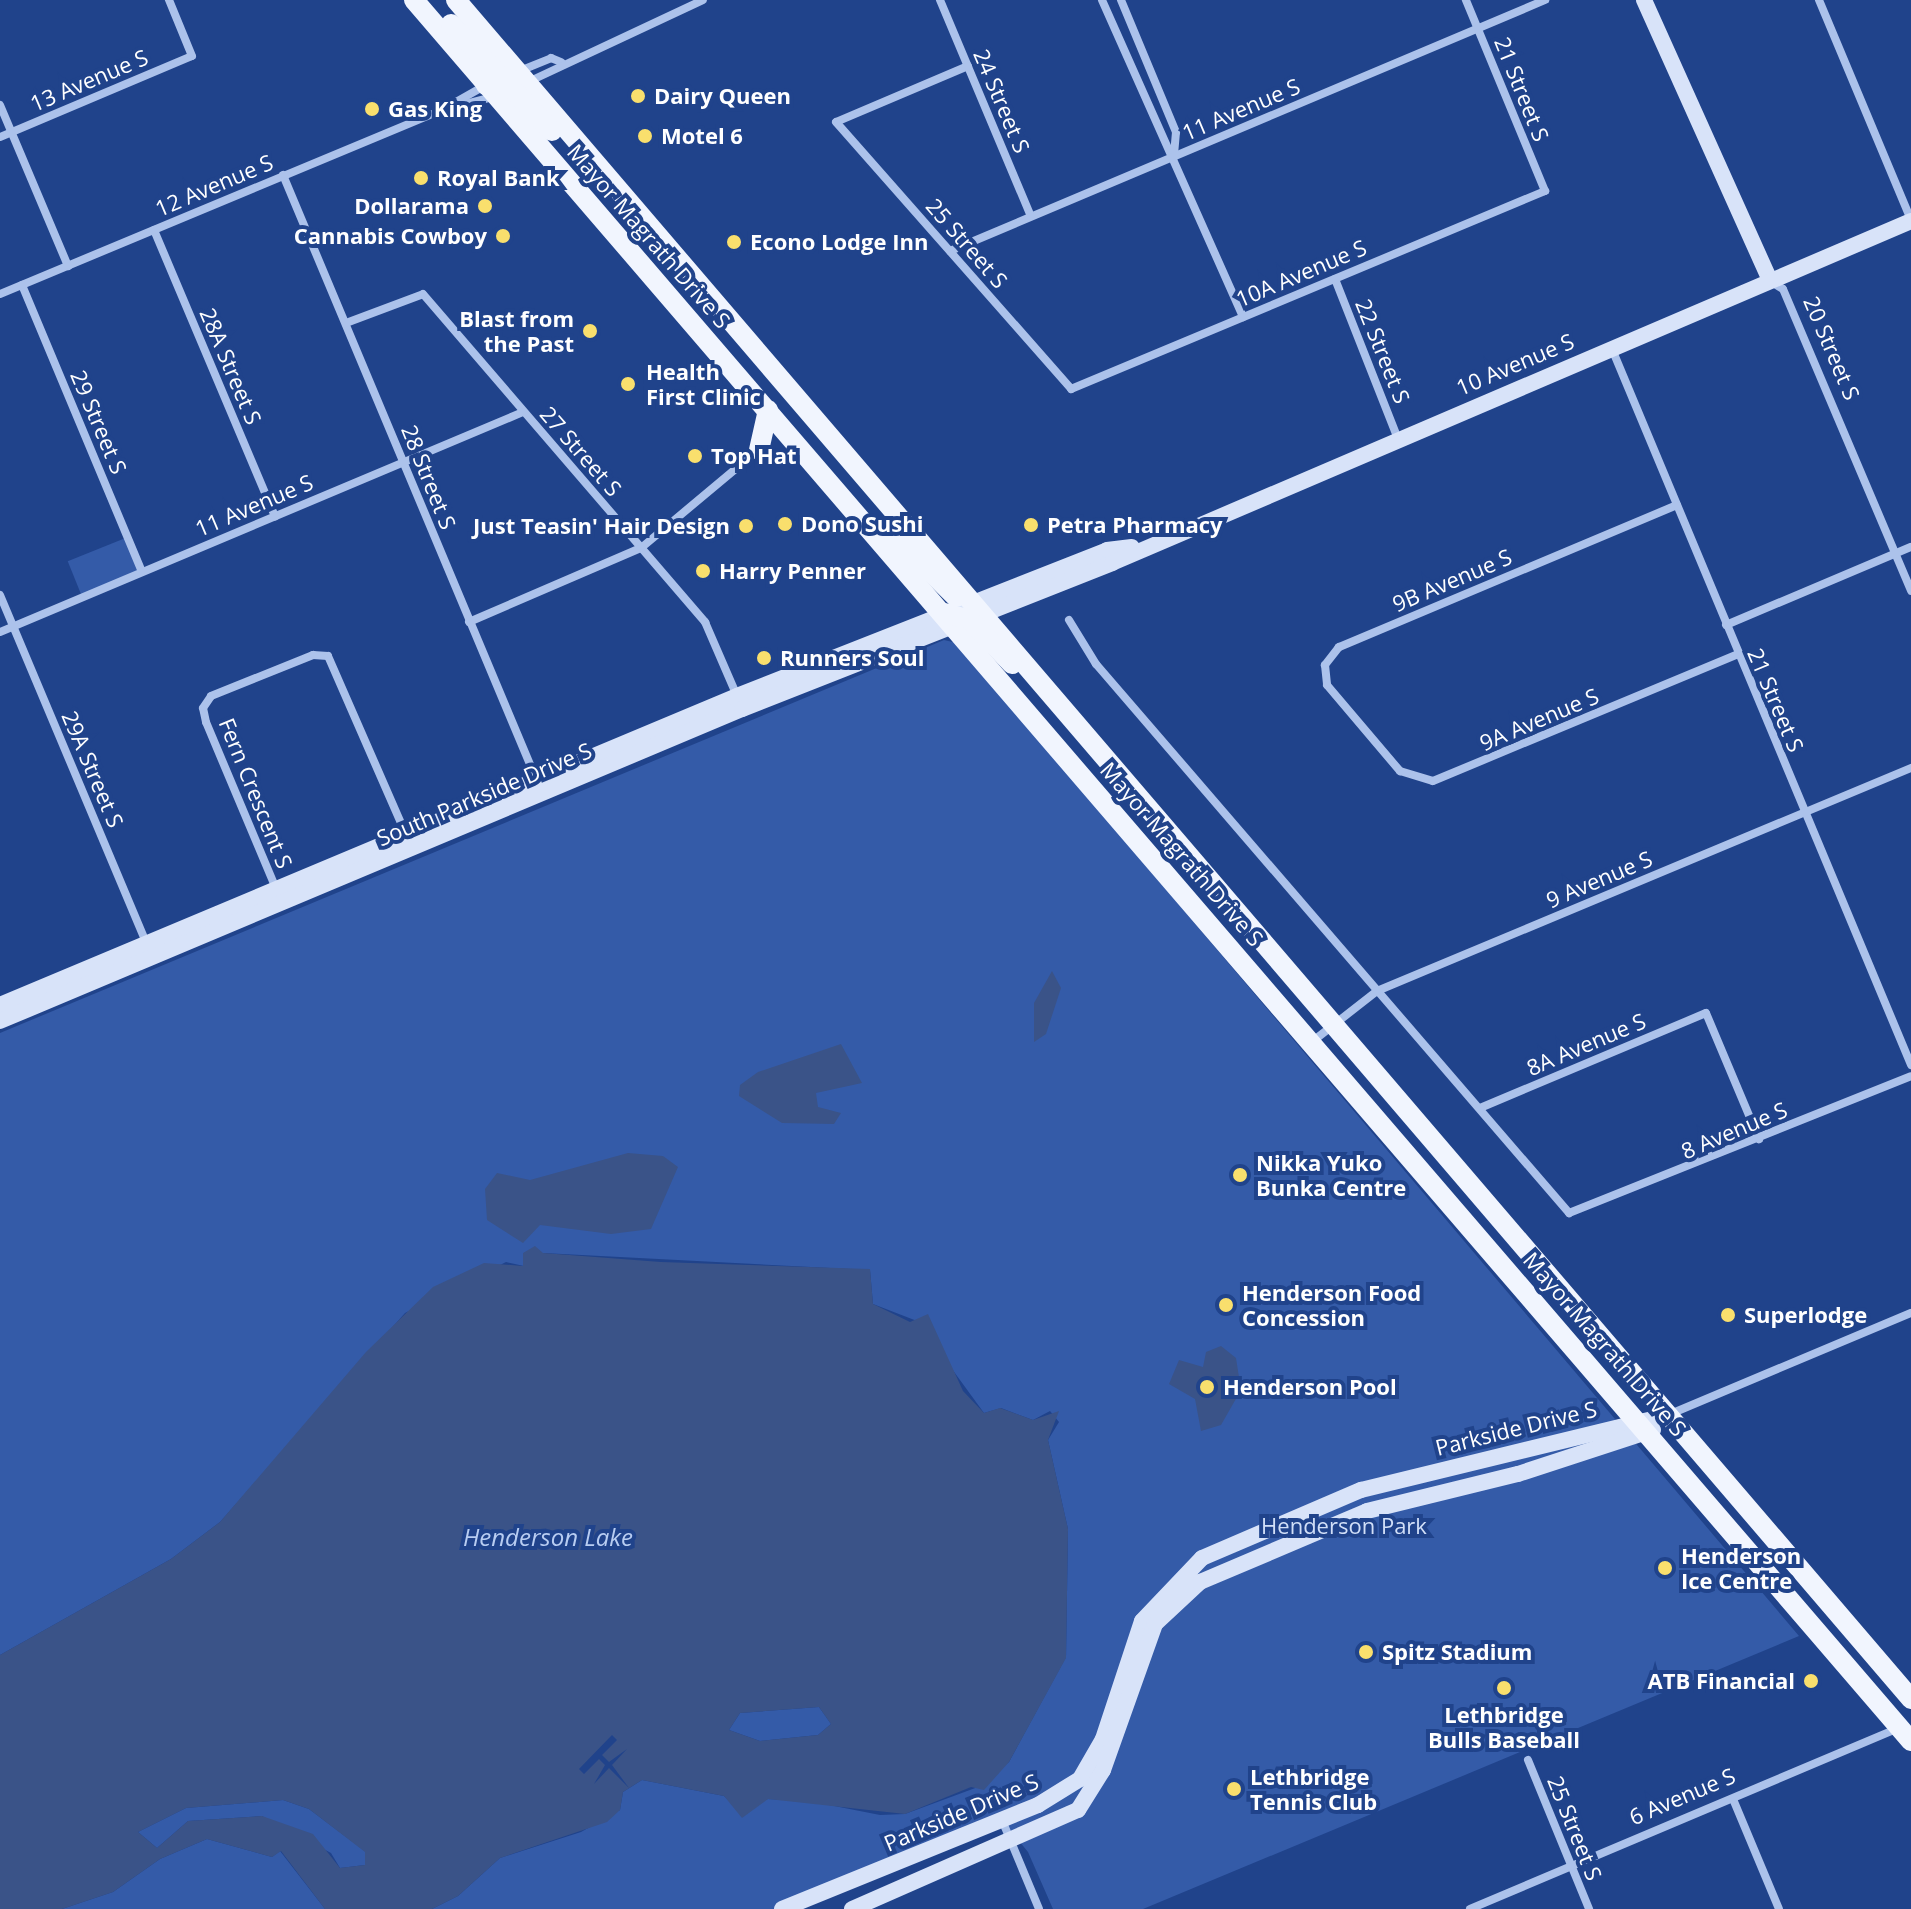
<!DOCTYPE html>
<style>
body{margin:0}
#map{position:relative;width:1911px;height:1909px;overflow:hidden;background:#20438b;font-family:"Open Sans",sans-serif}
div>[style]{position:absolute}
.green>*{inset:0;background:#345ba8;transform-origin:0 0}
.water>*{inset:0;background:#3a5388}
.pier>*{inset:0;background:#20438b}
.street>*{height:8px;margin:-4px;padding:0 4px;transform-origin:4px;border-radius:4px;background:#acc2eb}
.secondary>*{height:16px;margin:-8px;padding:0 8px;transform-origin:8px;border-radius:8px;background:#d8e3f9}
.primary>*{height:20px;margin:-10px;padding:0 10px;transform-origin:10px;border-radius:10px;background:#f1f5fe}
.dots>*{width:22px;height:22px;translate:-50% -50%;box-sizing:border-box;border:4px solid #20438b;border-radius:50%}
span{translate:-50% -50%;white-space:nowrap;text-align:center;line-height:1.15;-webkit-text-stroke:8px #20438b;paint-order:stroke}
.street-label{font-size:22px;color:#fff}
.poi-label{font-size:22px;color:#fff;font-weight:700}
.left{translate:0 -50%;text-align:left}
.right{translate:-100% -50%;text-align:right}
.park-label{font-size:22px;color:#d1dff8}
.water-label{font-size:24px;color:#b8cdf2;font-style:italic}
</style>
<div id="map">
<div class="green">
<i style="left:128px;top:537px;width:38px;height:65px;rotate:68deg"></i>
<i style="clip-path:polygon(944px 640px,957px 643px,1799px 1636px,1143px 1909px,1053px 1909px,1028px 1852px,1002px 1820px,782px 1909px,432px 1909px,458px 1896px,500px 1858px,581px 1832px,620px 1810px,623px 1792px,642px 1780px,724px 1796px,737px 1808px,768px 1799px,809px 1801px,880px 1815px,905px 1814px,978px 1787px,1009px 1762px,1066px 1657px,1068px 1529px,1048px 1440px,1059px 1422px,1050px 1411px,1033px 1420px,1001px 1408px,984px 1413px,917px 1321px,873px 1304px,870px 1270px,543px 1253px,524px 1266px,506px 1262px,405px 1313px,220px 1522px,171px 1559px,0 1655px,0 1033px)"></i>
<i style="clip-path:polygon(819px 1707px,831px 1724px,818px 1735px,760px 1741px,729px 1730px,740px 1713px)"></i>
<i style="clip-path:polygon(283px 1800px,309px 1809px,366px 1852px,365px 1865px,340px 1868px,331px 1853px,262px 1816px,188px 1821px,157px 1848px,138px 1832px,186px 1808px)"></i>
<i style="clip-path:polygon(207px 1839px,272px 1857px,280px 1851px,325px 1909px,62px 1909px,113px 1892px,160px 1859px)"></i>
</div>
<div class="water">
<i style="clip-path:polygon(1052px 971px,1061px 988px,1046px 1034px,1034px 1042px,1034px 1003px)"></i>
<i style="clip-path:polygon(841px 1044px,862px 1083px,816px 1093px,818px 1107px,841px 1113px,834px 1124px,782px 1123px,739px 1096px,740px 1085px,758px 1072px)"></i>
<i style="clip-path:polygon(628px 1153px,663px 1156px,678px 1167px,651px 1229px,611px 1234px,540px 1225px,523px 1243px,487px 1220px,485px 1189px,497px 1173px,530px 1180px)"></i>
<i style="clip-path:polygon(evenodd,535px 1246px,543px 1253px,661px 1262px,870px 1269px,873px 1304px,910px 1322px,928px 1314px,963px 1391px,984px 1413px,1000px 1408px,1033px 1420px,1059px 1411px,1048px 1440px,1068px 1529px,1066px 1658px,1009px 1762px,984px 1790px,971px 1787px,905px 1814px,768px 1799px,742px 1818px,724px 1796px,642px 1780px,623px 1792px,620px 1810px,607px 1822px,500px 1858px,458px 1896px,432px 1909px,325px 1909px,281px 1851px,272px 1857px,207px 1839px,160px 1859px,113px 1892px,62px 1909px,0 1909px,0 1655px,171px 1559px,220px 1522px,366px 1352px,433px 1287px,484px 1263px,523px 1266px,523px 1253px,535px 1246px,819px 1707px,831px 1724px,818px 1735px,760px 1741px,729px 1730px,740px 1713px,819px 1707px,535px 1246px,283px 1800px,309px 1809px,365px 1852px,365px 1865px,340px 1868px,313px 1834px,262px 1816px,188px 1821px,157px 1848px,138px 1832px,186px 1808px,283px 1800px)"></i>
<i style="clip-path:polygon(1221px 1346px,1236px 1358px,1241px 1390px,1221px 1425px,1201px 1431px,1195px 1399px,1169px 1384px,1179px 1360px,1203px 1367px,1206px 1352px)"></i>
</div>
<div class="pier">
<i style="clip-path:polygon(612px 1735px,617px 1740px,602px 1755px,609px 1762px,627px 1749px,612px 1765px,629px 1788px,609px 1768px,594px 1784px,605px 1765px,599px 1759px,584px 1774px,579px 1769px)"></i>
</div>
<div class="street">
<i style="left:940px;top:0;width:234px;rotate:67.2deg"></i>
<i style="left:1102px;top:0;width:347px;rotate:66deg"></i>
<i style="left:1121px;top:0;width:143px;rotate:67.4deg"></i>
<i style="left:1176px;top:132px;width:23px;rotate:95deg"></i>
<i style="left:1819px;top:0;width:238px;rotate:67.3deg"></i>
<i style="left:968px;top:66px;width:143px;rotate:157deg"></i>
<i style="left:836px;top:122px;width:356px;rotate:48.6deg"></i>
<i style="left:1071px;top:389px;width:514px;rotate:-22.67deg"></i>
<i style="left:1545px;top:191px;width:207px;rotate:-112.5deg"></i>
<i style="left:517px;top:72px;width:37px;rotate:-22deg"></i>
<i style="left:551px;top:58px;width:11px;rotate:22deg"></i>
<i style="left:528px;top:82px;width:193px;rotate:-25.1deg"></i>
<i style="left:0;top:105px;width:175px;rotate:67.1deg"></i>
<i style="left:442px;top:110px;width:51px;rotate:-29.6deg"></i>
<i style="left:0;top:137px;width:208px;rotate:-22.9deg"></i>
<i style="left:192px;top:56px;width:61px;rotate:-112.3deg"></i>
<i style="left:283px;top:175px;width:657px;rotate:67.26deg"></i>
<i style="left:154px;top:230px;width:311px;rotate:67.1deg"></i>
<i style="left:950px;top:251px;width:646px;rotate:-22.87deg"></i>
<i style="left:1335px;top:279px;width:169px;rotate:68.5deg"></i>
<i style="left:1770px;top:281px;width:15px;rotate:32deg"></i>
<i style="left:1783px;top:289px;width:328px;rotate:67deg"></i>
<i style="left:22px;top:285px;width:311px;rotate:67.3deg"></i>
<i style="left:0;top:294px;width:479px;rotate:-22.6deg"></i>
<i style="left:442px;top:110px;width:53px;rotate:-14.3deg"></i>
<i style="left:346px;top:323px;width:82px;rotate:-20.6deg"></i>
<i style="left:423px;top:294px;width:433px;rotate:49.3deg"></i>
<i style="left:705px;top:622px;width:81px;rotate:66.6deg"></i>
<i style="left:1612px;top:349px;width:776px;rotate:67.33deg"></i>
<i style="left:1677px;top:505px;width:367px;rotate:157.2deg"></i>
<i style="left:1339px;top:647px;width:23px;rotate:128deg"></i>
<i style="left:1325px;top:665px;width:20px;rotate:84deg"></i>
<i style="left:1327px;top:685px;width:113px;rotate:49.7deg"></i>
<i style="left:1400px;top:771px;width:34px;rotate:17deg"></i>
<i style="left:1433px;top:781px;width:330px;rotate:-22.6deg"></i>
<i style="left:0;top:595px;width:380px;rotate:67.2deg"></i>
<i style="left:1069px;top:620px;width:52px;rotate:58.5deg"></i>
<i style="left:1096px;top:664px;width:725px;rotate:49.25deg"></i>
<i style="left:1569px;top:1213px;width:368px;rotate:-21.8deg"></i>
<i style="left:469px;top:622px;width:187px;rotate:-23.3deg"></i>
<i style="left:641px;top:548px;width:153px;rotate:-39.9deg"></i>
<i style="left:1726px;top:625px;width:201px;rotate:-22.9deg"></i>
<i style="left:0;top:632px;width:567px;rotate:-22.81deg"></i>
<i style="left:277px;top:891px;width:183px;rotate:-112.8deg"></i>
<i style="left:206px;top:722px;width:14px;rotate:-102deg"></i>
<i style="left:203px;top:708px;width:14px;rotate:-56deg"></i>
<i style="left:211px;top:696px;width:110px;rotate:-21.9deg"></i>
<i style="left:313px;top:655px;width:15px;rotate:4deg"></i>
<i style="left:328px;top:656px;width:197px;rotate:66.4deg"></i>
<i style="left:1313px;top:1041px;width:81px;rotate:-38deg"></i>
<i style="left:1377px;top:991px;width:579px;rotate:-22.67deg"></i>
<i style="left:1480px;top:1108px;width:245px;rotate:-22.8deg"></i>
<i style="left:1706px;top:1013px;width:137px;rotate:67.2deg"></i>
<i style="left:1668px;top:1415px;width:264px;rotate:-22.8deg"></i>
<i style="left:1528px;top:1760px;width:161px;rotate:67.7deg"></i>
<i style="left:1733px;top:1799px;width:119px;rotate:67.3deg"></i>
<i style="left:1002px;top:1820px;width:96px;rotate:67.4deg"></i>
<i style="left:1470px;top:1909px;width:463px;rotate:-22.9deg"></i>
</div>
<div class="secondary">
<i style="left:1644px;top:0;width:307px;rotate:65.8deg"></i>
<i style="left:0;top:1005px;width:799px;rotate:-22.75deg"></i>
<i style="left:737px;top:696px;width:398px;rotate:-21.5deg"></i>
<i style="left:1107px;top:550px;width:25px;rotate:-7deg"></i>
<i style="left:0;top:1021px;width:805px;rotate:-22.81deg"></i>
<i style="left:742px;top:709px;width:398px;rotate:-21.5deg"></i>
<i style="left:1112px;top:563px;width:869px;rotate:-23.17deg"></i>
<i style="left:782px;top:1909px;width:276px;rotate:-22.1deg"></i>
<i style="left:1038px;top:1805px;width:49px;rotate:-31.8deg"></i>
<i style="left:1080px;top:1779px;width:46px;rotate:-60.1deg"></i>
<i style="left:1103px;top:1739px;width:124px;rotate:-71.7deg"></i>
<i style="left:1142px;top:1621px;width:87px;rotate:-46.4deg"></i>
<i style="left:1202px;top:1558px;width:173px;rotate:-23.2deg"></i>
<i style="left:1361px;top:1490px;width:316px;rotate:-13.7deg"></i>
<i style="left:852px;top:1909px;width:247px;rotate:-23.7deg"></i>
<i style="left:1078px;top:1810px;width:47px;rotate:-58deg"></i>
<i style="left:1103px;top:1770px;width:155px;rotate:-70.4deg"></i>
<i style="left:1155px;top:1624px;width:62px;rotate:-43deg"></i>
<i style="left:1200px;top:1582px;width:181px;rotate:-23deg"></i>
<i style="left:1367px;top:1511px;width:155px;rotate:-13.8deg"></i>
<i style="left:1518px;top:1474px;width:142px;rotate:-18.1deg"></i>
</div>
<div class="primary">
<i style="left:414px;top:0;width:2296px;rotate:49.31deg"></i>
<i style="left:456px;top:0;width:2237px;rotate:49.42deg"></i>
<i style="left:451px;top:24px;width:74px;rotate:46.6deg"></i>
<i style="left:502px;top:78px;width:17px;rotate:10deg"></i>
<i style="left:486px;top:85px;width:26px;rotate:9deg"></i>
<i style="left:512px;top:89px;width:58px;rotate:46.4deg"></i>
<i style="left:759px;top:450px;width:41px;rotate:-77.3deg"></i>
<i style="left:887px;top:529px;width:97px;rotate:44.6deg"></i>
<i style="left:944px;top:613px;width:27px;rotate:15deg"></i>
<i style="left:970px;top:620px;width:61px;rotate:46.3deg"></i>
</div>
<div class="dots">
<i style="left:638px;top:96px;background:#f9df6d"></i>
<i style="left:372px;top:109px;background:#f9df6d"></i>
<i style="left:645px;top:136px;background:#f9df6d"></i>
<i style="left:421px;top:178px;background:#f9df6d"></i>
<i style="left:485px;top:206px;background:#f9df6d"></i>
<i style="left:503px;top:236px;background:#f9df6d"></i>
<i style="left:734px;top:242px;background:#f9df6d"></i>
<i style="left:590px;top:331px;background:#f9df6d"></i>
<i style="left:628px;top:384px;background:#f9df6d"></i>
<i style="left:695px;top:456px;background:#f9df6d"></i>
<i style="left:785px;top:524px;background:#f9df6d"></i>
<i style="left:1031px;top:525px;background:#f9df6d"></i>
<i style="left:746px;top:526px;background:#f9df6d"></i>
<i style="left:703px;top:571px;background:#f9df6d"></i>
<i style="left:764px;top:658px;background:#f9df6d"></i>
<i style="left:1240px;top:1175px;background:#f9df6d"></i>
<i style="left:1226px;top:1305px;background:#f9df6d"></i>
<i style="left:1728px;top:1315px;background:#f9df6d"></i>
<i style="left:1207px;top:1387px;background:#f9df6d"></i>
<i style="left:1665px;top:1568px;background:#f9df6d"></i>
<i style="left:1366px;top:1652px;background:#f9df6d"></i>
<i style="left:1811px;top:1681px;background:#f9df6d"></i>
<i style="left:1504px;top:1688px;background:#f9df6d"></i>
<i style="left:1234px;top:1789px;background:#f9df6d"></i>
</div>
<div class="street-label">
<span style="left:89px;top:80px;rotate:-23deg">13 Avenue S</span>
<span style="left:1522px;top:89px;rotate:68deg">21 Street S</span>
<span style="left:1002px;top:101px;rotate:67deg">24 Street S</span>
<span style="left:1241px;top:109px;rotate:-23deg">11 Avenue S</span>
<span style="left:214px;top:185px;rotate:-23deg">12 Avenue S</span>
<span style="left:649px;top:236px;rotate:49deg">Mayor Magrath Drive S</span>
<span style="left:967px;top:243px;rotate:49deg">25 Street S</span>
<span style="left:1301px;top:273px;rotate:-23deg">10A Avenue S</span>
<span style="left:1832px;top:348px;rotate:67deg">20 Street S</span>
<span style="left:1383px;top:351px;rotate:68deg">22 Street S</span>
<span style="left:1515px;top:364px;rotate:-23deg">10 Avenue S</span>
<span style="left:231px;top:366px;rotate:67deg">28A Street S</span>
<span style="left:99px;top:422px;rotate:67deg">29 Street S</span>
<span style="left:581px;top:451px;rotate:49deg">27 Street S</span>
<span style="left:429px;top:477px;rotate:68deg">28 Street S</span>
<span style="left:254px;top:505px;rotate:-23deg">11 Avenue S</span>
<span style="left:1452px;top:580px;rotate:-23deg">9B Avenue S</span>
<span style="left:1776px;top:700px;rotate:67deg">21 Street S</span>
<span style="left:1539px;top:719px;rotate:-23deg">9A Avenue S</span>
<span style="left:93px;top:769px;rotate:67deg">29A Street S</span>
<span style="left:256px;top:793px;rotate:68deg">Fern Crescent S</span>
<span style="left:484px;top:794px;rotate:-23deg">South Parkside Drive S</span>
<span style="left:1182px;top:854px;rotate:49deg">Mayor Magrath Drive S</span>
<span style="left:1599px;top:879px;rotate:-23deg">9 Avenue S</span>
<span style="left:1586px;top:1044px;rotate:-23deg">8A Avenue S</span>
<span style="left:1734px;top:1130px;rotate:-23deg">8 Avenue S</span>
<span style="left:1605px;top:1344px;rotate:49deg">Mayor Magrath Drive S</span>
<span style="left:1516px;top:1428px;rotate:-14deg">Parkside Drive S</span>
<span style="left:1682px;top:1796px;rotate:-23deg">6 Avenue S</span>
<span style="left:961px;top:1812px;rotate:-23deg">Parkside Drive S</span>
<span style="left:1575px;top:1828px;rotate:68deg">25 Street S</span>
</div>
<div class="poi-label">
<span class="left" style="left:654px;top:96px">Dairy Queen</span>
<span class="left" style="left:388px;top:109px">Gas King</span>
<span class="left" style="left:661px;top:136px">Motel 6</span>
<span class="left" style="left:437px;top:178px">Royal Bank</span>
<span class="right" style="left:469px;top:206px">Dollarama</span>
<span class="right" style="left:487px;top:236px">Cannabis Cowboy</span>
<span class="left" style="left:750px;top:242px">Econo Lodge Inn</span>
<span class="right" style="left:574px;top:331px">Blast from<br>the Past</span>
<span class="left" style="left:646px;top:384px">Health<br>First Clinic</span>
<span class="left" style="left:711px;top:456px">Top Hat</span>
<span class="left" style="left:801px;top:524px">Dono Sushi</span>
<span class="left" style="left:1047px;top:525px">Petra Pharmacy</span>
<span class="right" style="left:730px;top:526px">Just Teasin' Hair Design</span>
<span class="left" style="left:719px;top:571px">Harry Penner</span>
<span class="left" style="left:780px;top:658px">Runners Soul</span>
<span class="left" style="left:1256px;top:1175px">Nikka Yuko<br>Bunka Centre</span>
<span class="left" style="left:1242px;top:1305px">Henderson Food<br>Concession</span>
<span class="left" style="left:1744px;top:1315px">Superlodge</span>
<span class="left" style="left:1223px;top:1387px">Henderson Pool</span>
<span class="left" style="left:1681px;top:1568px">Henderson<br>Ice Centre</span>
<span class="left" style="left:1382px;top:1652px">Spitz Stadium</span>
<span class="right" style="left:1795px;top:1681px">ATB Financial</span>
<span style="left:1504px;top:1727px">Lethbridge<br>Bulls Baseball</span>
<span class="left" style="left:1250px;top:1789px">Lethbridge<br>Tennis Club</span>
</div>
<div class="park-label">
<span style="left:1344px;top:1526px">Henderson Park</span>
</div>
<div class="water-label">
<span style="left:548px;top:1537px">Henderson Lake</span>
</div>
</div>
